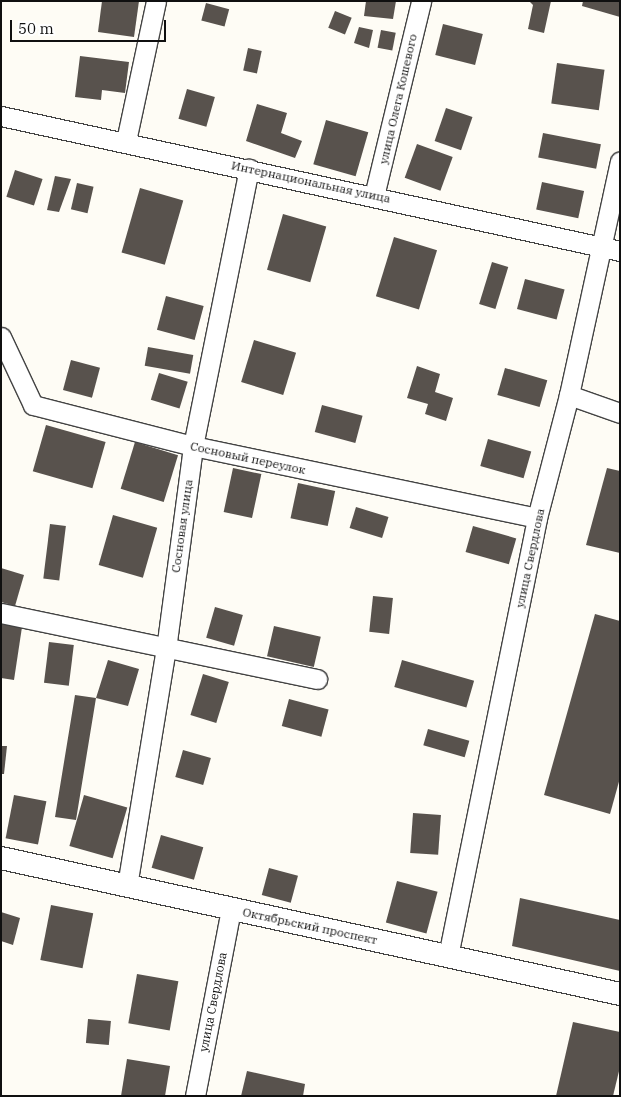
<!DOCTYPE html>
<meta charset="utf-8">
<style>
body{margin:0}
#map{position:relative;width:621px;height:1097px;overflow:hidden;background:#fefcf5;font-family:"IBM Plex Serif",serif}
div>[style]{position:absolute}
.building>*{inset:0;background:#58524d;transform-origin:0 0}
.roads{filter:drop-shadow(1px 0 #434343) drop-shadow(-1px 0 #434343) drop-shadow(0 1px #434343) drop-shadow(0 -1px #434343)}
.minor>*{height:19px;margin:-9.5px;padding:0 9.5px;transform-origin:9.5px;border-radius:9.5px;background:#fff}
.tertiary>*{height:22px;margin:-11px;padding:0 11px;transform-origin:11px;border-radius:11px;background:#fff}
span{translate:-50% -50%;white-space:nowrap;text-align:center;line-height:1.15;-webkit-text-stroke:5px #fff;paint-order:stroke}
.street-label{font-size:12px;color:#101010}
.frame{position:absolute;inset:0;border:2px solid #101010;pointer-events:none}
.scale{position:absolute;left:10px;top:20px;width:156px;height:22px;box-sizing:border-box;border:2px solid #101010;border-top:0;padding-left:6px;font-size:15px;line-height:18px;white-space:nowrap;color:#101010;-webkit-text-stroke:4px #fff;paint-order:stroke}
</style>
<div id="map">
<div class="building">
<i style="clip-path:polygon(102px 1px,139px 1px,134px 37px,98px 32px)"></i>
<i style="clip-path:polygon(366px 1px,396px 1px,393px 19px,364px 16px)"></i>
<i style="clip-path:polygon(529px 1px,551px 1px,544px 33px,528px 29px,533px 5px)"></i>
<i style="clip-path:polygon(583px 1px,620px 1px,620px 17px,582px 6px)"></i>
<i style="left:206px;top:3px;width:24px;height:18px;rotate:15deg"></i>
<i style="left:335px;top:11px;width:18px;height:18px;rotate:22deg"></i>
<i style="left:443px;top:24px;width:41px;height:32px;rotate:14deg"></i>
<i style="clip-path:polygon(359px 27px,373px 30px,369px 48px,354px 43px)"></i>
<i style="left:381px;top:30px;width:15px;height:18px;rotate:11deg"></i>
<i style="left:248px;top:48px;width:14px;height:23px;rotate:12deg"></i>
<i style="clip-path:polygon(80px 56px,129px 62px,125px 93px,102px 90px,101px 100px,75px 97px)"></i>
<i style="left:557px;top:63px;width:48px;height:41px;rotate:8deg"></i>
<i style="left:187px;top:89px;width:29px;height:31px;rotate:16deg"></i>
<i style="clip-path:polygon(257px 104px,287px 113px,281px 133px,302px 141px,295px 158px,246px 141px)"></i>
<i style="left:446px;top:108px;width:28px;height:35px;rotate:19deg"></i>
<i style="left:326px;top:120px;width:44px;height:46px;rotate:16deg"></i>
<i style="left:543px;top:133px;width:59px;height:25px;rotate:11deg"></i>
<i style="left:417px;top:144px;width:38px;height:36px;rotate:20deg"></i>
<i style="left:15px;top:170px;width:29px;height:28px;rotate:18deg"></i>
<i style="clip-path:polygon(55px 176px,71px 179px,59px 212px,47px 210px)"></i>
<i style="left:542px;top:182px;width:43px;height:28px;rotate:12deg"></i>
<i style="left:77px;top:183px;width:17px;height:27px;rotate:13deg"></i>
<i style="left:140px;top:188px;width:45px;height:67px;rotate:16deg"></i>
<i style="left:283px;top:214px;width:45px;height:58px;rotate:16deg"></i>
<i style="left:394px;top:237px;width:45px;height:62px;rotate:17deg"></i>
<i style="left:492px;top:262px;width:17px;height:44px;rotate:17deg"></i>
<i style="left:525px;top:279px;width:41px;height:31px;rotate:15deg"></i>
<i style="left:166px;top:296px;width:39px;height:35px;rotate:15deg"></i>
<i style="left:254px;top:340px;width:44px;height:44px;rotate:17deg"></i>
<i style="left:148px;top:347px;width:46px;height:19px;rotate:10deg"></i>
<i style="left:71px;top:360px;width:30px;height:31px;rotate:15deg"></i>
<i style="clip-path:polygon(417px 366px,440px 374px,435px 392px,453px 398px,446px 421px,425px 414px,428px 404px,407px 398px)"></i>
<i style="left:505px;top:368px;width:44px;height:28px;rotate:16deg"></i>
<i style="left:159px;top:373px;width:30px;height:28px;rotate:17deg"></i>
<i style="left:322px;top:405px;width:42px;height:28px;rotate:15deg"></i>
<i style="left:46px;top:425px;width:62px;height:48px;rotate:16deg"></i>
<i style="left:488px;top:439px;width:45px;height:28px;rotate:16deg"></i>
<i style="left:135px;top:442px;width:45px;height:49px;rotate:17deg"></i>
<i style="left:233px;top:468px;width:29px;height:45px;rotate:12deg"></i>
<i style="clip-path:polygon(607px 468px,620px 471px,620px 553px,586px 545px)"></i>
<i style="left:298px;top:483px;width:38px;height:36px;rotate:12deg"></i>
<i style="left:356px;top:507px;width:34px;height:22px;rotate:17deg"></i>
<i style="left:113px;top:515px;width:46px;height:52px;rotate:16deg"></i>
<i style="left:50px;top:524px;width:16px;height:55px;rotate:7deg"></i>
<i style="left:473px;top:526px;width:45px;height:27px;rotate:16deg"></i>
<i style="clip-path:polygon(1px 568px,24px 575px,15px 606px,1px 602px)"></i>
<i style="left:373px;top:596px;width:20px;height:36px;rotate:6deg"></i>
<i style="left:215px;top:607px;width:29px;height:32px;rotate:16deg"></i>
<i style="clip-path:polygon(595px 614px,620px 621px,620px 778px,610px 814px,544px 795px)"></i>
<i style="clip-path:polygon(1px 624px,22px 627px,14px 680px,1px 678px)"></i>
<i style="left:274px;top:626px;width:48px;height:31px;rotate:13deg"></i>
<i style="left:49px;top:642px;width:25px;height:41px;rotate:7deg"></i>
<i style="clip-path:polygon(108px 660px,139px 669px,128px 706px,96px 698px,76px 820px,55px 817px,75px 695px,96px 698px)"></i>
<i style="left:402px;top:660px;width:75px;height:28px;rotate:16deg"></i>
<i style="left:203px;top:674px;width:27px;height:43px;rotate:17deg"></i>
<i style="left:289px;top:699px;width:41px;height:28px;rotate:15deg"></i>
<i style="left:428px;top:729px;width:43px;height:17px;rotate:16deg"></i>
<i style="clip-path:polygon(1px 746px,7px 746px,4px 774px,1px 774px)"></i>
<i style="left:183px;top:750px;width:29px;height:28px;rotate:16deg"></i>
<i style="left:14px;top:795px;width:33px;height:44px;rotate:11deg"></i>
<i style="left:84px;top:795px;width:45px;height:53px;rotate:16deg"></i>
<i style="left:413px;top:813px;width:28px;height:40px;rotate:4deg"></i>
<i style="left:161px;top:835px;width:44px;height:34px;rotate:16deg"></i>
<i style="left:269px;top:868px;width:30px;height:28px;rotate:15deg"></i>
<i style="left:397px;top:881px;width:42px;height:43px;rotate:15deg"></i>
<i style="clip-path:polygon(520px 898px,620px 920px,620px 971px,512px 946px)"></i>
<i style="left:51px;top:905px;width:43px;height:56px;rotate:11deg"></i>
<i style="clip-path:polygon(1px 912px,20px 918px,13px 945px,1px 941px)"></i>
<i style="left:137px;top:974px;width:42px;height:50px;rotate:10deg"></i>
<i style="left:88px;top:1019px;width:23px;height:24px;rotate:5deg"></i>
<i style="clip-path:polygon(573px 1022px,620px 1032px,620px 1067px,613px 1096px,556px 1096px)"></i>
<i style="clip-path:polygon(127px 1059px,170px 1066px,165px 1096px,121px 1096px)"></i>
<i style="clip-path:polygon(247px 1071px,305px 1084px,303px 1096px,241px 1096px)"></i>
</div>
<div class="roads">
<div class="minor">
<i style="left:1px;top:116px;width:634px;rotate:12.3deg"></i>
<i style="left:126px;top:141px;width:143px;rotate:-77.9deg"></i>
<i style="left:374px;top:196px;width:201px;rotate:-76.4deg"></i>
<i style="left:1px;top:337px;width:75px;rotate:64.8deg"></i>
<i style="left:33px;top:405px;width:165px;rotate:14.4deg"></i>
<i style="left:193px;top:446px;width:351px;rotate:11.8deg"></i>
<i style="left:569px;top:395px;width:54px;rotate:19.4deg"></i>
<i style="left:1px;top:613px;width:323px;rotate:11.8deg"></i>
<i style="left:127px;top:886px;width:240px;rotate:-80.7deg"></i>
<i style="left:166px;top:649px;width:205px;rotate:-82.4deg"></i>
<i style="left:193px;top:446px;width:283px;rotate:-78.6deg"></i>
<i style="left:448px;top:956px;width:447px;rotate:-78.5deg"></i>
<i style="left:537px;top:518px;width:127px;rotate:-75.4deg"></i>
<i style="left:569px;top:395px;width:239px;rotate:-77.7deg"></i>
<i style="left:195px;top:1096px;width:190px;rotate:-79.1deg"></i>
</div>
<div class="tertiary">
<i style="left:1px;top:858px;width:634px;rotate:12.39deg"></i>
</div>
</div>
<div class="street-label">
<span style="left:398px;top:99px;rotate:-77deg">улица Олега Кошевого</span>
<span style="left:311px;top:182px;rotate:12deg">Интернациональная улица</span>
<span style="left:248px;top:458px;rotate:12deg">Сосновый переулок</span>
<span style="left:182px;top:526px;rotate:-82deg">Сосновая улица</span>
<span style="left:530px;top:558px;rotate:-78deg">улица Свердлова</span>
<span style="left:310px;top:926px;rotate:12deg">Октябрьский проспект</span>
<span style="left:213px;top:1002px;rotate:-79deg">улица Свердлова</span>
</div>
<div class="frame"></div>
<div class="scale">50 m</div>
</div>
